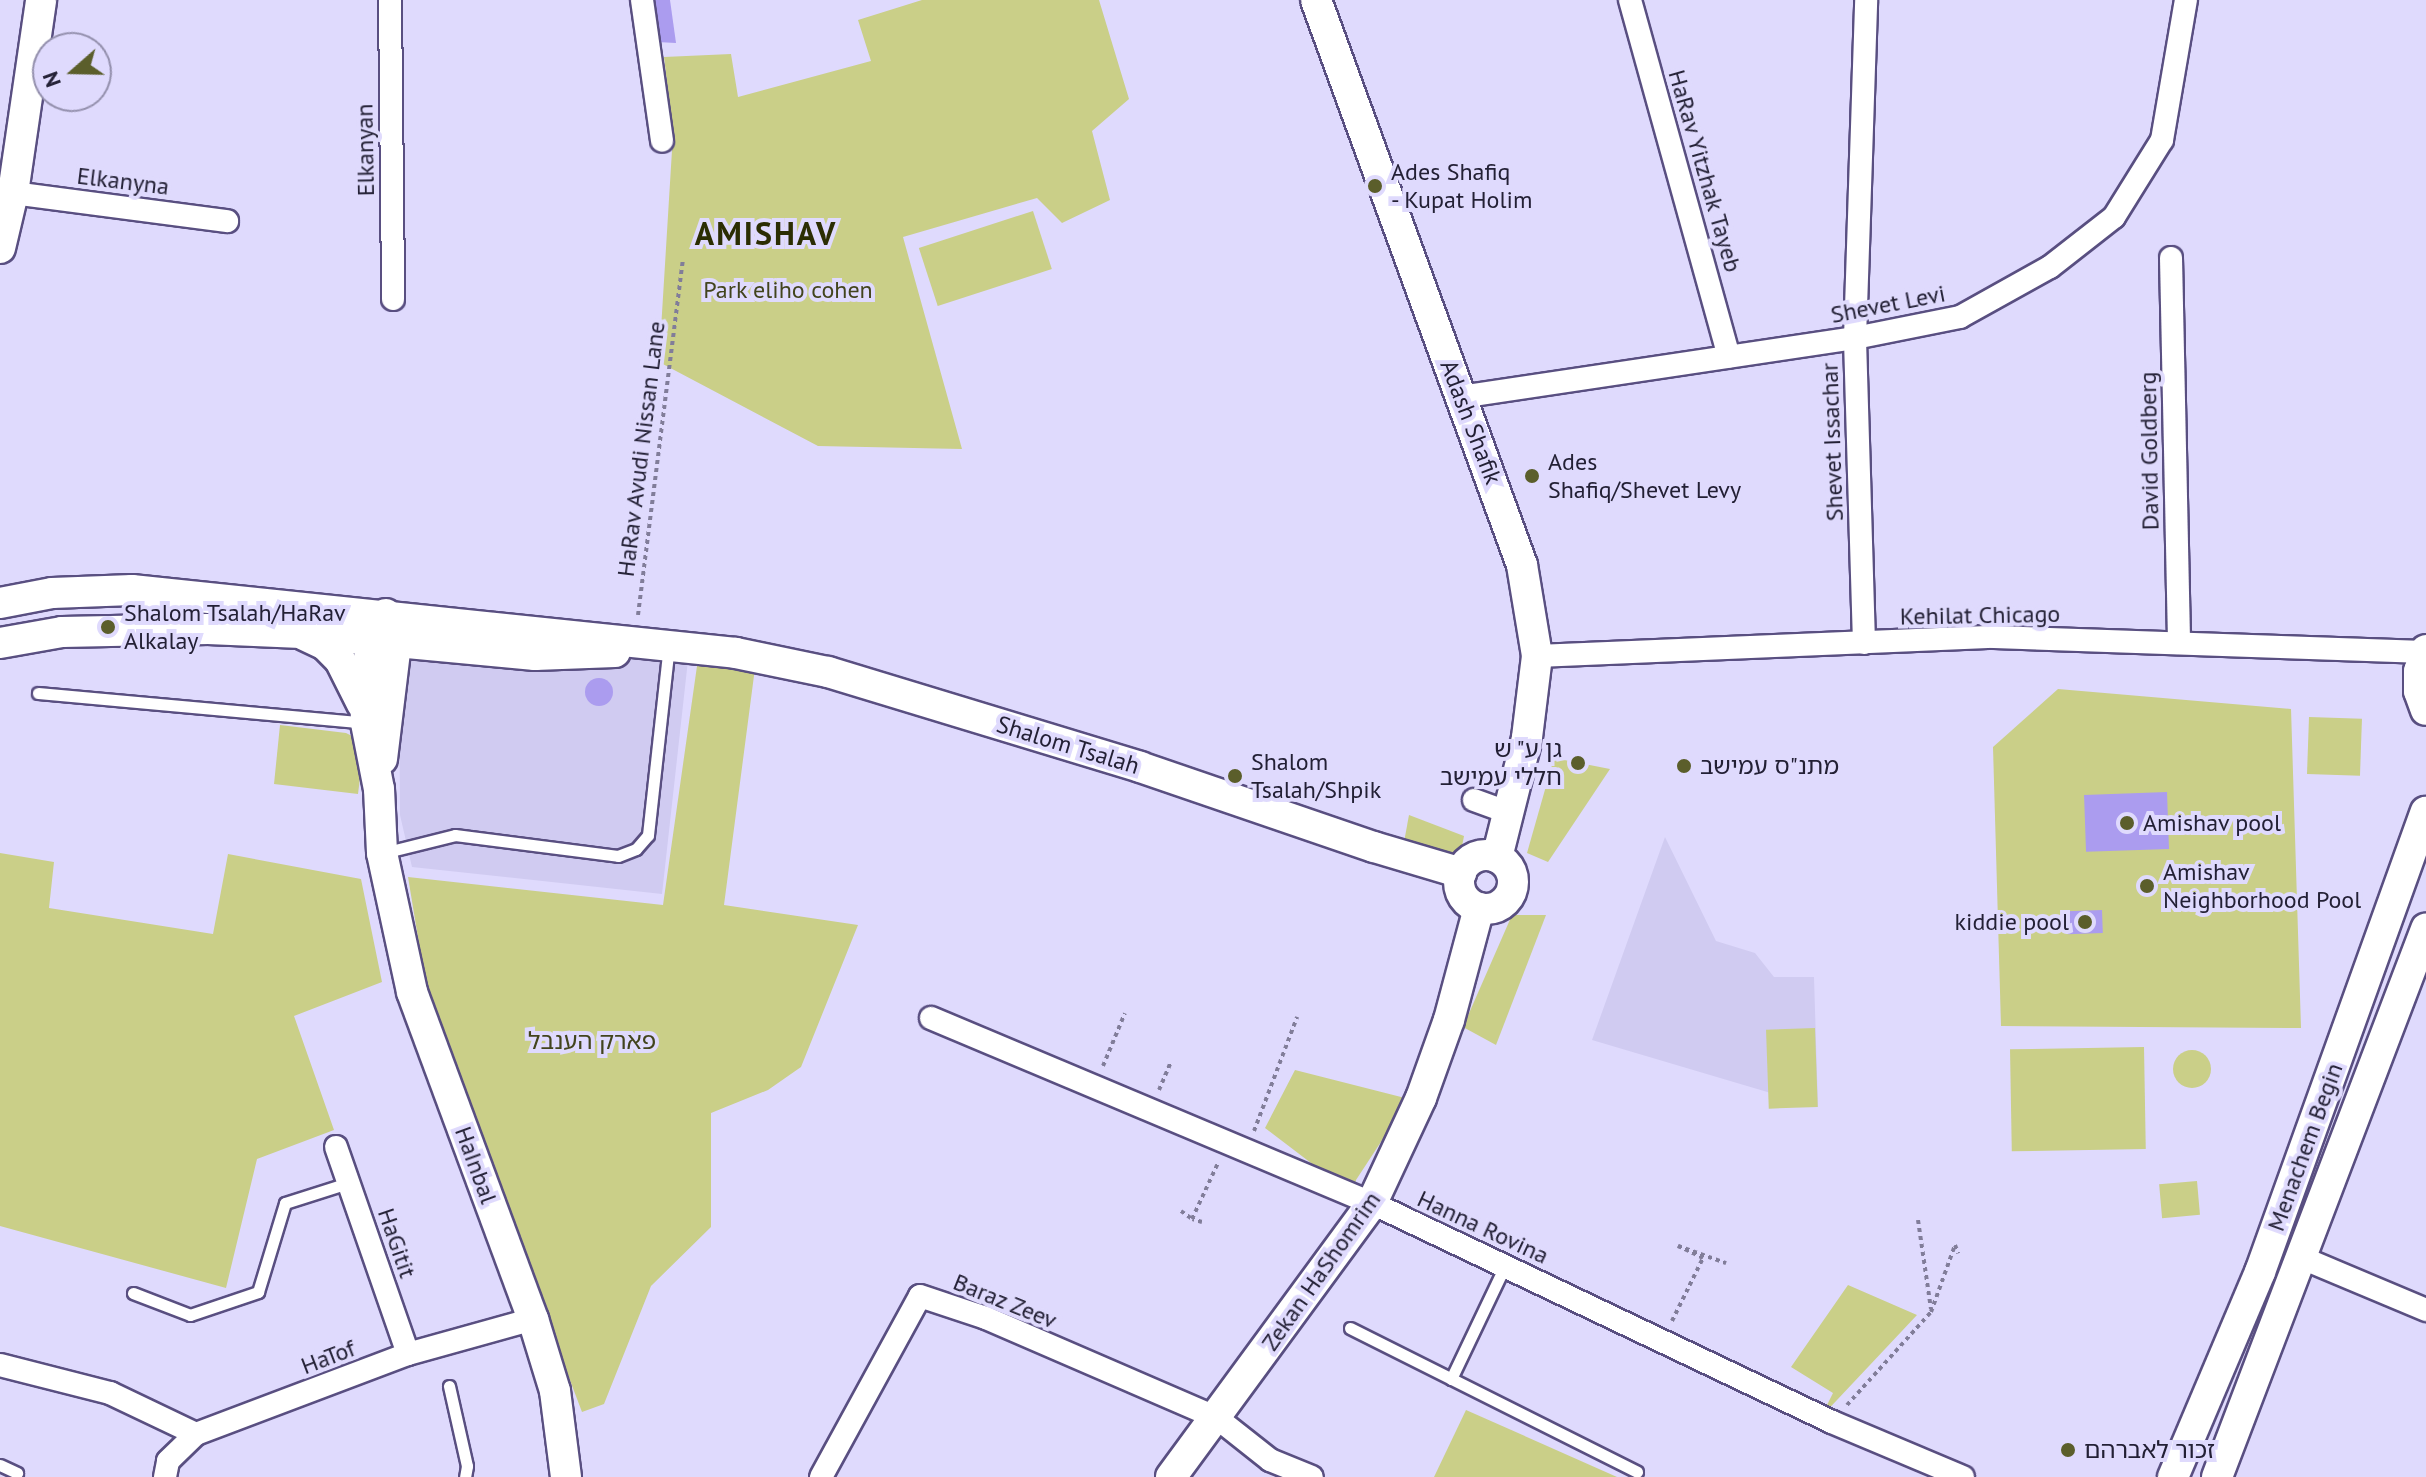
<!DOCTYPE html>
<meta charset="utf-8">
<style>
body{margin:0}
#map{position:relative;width:2426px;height:1477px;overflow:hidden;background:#dfdafd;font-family:"PT Sans","Noto Sans Hebrew",sans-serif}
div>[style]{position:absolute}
.built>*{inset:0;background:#d0cbf1}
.green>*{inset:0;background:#cacf88;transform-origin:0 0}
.round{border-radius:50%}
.water>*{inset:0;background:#ab9cef;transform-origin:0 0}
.path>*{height:4px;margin-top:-2px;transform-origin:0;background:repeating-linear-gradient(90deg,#817d99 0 4px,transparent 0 8px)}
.roads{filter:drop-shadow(2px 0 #594f81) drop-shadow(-2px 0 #594f81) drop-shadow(0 2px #594f81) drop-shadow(0 -2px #594f81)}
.lane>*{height:11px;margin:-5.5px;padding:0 5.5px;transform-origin:5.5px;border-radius:5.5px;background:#fff}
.street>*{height:22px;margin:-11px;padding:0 11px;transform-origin:11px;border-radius:11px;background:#fff}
.secondary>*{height:30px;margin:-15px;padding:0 15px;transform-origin:15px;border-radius:15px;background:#fff}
.secondary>.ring{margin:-15px;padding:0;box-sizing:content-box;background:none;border:30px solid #fff;border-radius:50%}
.dots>*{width:22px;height:22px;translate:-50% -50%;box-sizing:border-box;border:4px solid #dfdafd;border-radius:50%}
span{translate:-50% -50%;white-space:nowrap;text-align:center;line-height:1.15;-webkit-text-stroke:8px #dfdafd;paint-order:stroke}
.street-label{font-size:24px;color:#232035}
.poi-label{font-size:24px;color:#232035}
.left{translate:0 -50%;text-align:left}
.right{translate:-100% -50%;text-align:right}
.park-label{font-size:24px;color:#42441d}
.district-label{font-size:32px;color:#2b2d03;font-weight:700;letter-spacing:2px}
.north{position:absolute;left:32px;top:32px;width:80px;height:80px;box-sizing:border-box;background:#dfdafd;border:2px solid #9490ad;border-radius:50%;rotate:250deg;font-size:22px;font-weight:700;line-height:32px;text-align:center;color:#232035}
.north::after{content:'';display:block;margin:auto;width:28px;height:36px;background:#5b5e2b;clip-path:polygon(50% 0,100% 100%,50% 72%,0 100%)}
</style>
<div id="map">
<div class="built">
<i style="clip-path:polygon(399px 640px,688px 660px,662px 894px,412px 867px,400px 815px)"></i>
<i style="clip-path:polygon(1665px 837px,1716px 941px,1755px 953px,1774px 977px,1814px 977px,1818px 1107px,1592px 1040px)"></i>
</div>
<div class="green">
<i style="clip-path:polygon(922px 0,1099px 0,1129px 99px,1092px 131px,1110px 200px,1062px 223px,1037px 198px,903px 237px,962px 449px,818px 446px,659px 362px,673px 134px,664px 57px,731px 54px,738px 97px,871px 61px,858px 20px)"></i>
<i style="left:1033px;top:211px;width:61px;height:120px;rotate:72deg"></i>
<i style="clip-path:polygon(698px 659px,755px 668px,724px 905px,858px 925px,801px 1067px,768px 1090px,711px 1113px,711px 1227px,651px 1286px,604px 1404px,582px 1412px,430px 1010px,408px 877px,663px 905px)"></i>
<i style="clip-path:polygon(2058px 689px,2291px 709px,2301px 1028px,2001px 1026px,1993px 747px)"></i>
<i style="left:2309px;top:717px;width:53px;height:57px;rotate:2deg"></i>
<i style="clip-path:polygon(280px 725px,346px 733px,356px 738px,363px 753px,358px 794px,274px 784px)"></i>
<i style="clip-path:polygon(1554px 758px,1610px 769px,1548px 862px,1527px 853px)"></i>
<i style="clip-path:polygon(1409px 815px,1464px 836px,1457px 872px,1402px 853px)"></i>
<i style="clip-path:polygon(0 853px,54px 862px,49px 908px,213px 934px,228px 854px,361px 879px,382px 982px,294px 1016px,334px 1130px,257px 1159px,226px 1288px,0 1226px)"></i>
<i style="clip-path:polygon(1512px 915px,1546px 915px,1496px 1045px,1463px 1027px)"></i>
<i style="left:1815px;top:1028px;width:79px;height:49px;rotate:88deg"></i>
<i style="left:2144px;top:1047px;width:102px;height:134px;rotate:89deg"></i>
<i class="round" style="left:2173px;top:1050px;width:38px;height:38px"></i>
<i style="clip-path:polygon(1295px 1070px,1409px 1099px,1356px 1180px,1353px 1195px,1265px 1128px)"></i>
<i style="left:2197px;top:1181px;width:34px;height:38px;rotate:85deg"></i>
<i style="clip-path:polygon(1848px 1285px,1917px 1315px,1821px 1417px,1833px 1393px,1791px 1367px)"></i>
<i style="clip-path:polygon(1466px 1410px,1617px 1477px,1434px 1477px)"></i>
</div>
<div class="water">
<i style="clip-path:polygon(650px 0,670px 0,676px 43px,657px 42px)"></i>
<i class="round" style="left:585px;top:678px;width:28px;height:28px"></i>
<i style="left:2167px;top:792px;width:57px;height:83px;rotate:88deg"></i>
<i style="left:2102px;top:910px;width:23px;height:35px;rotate:88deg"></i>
</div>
<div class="path">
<i style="left:638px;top:615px;width:358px;rotate:-82.8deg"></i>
<i style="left:1103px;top:1066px;width:57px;rotate:-67.5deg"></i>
<i style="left:1159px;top:1090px;width:30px;rotate:-67deg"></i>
<i style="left:1254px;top:1131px;width:122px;rotate:-69.3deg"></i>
<i style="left:1181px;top:1211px;width:14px;rotate:36deg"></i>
<i style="left:1918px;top:1220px;width:90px;rotate:81.7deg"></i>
<i style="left:1202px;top:1222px;width:10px;rotate:-163deg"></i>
<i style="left:1192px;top:1219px;width:62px;rotate:-65.1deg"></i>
<i style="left:1672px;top:1321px;width:70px;rotate:-63.8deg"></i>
<i style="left:1703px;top:1258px;width:28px;rotate:-154deg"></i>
<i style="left:1678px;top:1246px;width:51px;rotate:19.5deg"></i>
<i style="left:1847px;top:1405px;width:125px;rotate:-47.9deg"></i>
<i style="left:1931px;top:1312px;width:71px;rotate:-70.3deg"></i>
<i style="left:1955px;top:1245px;width:9px;rotate:69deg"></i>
</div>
<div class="roads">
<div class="lane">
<i style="left:38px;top:693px;width:329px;rotate:5.2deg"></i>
<i style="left:383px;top:853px;width:74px;rotate:-14deg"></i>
<i style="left:455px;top:835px;width:164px;rotate:7.3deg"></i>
<i style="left:618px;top:856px;width:19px;rotate:-21deg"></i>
<i style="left:636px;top:849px;width:18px;rotate:-49deg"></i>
<i style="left:648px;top:835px;width:190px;rotate:-83.7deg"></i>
<i style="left:133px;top:1293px;width:61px;rotate:21.1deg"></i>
<i style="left:190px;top:1315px;width:72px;rotate:-18.7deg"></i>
<i style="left:258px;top:1292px;width:93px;rotate:-73.1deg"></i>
<i style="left:285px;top:1203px;width:66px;rotate:-17.6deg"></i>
<i style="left:1350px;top:1328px;width:321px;rotate:26.6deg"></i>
<i style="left:1451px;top:1379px;width:125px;rotate:-64.5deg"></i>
<i style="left:449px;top:1386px;width:82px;rotate:77.3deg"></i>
<i style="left:467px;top:1466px;width:11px;rotate:100deg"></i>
<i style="left:0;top:1465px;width:19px;rotate:25deg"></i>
</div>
<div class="street">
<i style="left:390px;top:0;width:299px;rotate:89.4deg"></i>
<i style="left:642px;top:0;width:142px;rotate:81.9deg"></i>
<i style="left:1630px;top:0;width:370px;rotate:74.5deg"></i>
<i style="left:13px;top:193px;width:216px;rotate:7.5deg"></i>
<i style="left:2171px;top:258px;width:385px;rotate:88.8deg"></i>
<i style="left:1460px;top:397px;width:399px;rotate:-8.5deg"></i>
<i style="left:1855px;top:338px;width:107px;rotate:-11.3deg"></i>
<i style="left:1960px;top:317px;width:103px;rotate:-29.1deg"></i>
<i style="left:2050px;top:267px;width:81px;rotate:-38deg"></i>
<i style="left:2114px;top:217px;width:91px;rotate:-58.1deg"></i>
<i style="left:2162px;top:140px;width:142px;rotate:-80.3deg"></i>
<i style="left:1864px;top:643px;width:305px;rotate:-91.7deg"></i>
<i style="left:1855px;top:338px;width:338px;rotate:-88.1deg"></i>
<i style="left:1537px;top:656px;width:457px;rotate:-2.4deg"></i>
<i style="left:1994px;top:637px;width:431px;rotate:2deg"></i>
<i style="left:1474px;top:800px;width:38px;rotate:20deg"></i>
<i style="left:931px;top:1018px;width:478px;rotate:22.8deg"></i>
<i style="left:1372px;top:1203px;width:509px;rotate:25.46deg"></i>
<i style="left:1832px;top:1422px;width:142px;rotate:22.8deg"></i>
<i style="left:336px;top:1147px;width:219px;rotate:70.8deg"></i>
<i style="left:2300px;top:1257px;width:137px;rotate:22.8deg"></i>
<i style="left:0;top:1365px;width:114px;rotate:14.3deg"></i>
<i style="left:110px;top:1393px;width:95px;rotate:25.5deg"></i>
<i style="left:165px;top:1477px;width:16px;rotate:-79deg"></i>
<i style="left:168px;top:1461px;width:39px;rotate:-44deg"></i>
<i style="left:196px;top:1434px;width:227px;rotate:-20.7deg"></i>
<i style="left:408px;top:1354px;width:130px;rotate:-15.6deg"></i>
<i style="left:821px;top:1477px;width:206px;rotate:-61.3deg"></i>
<i style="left:920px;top:1296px;width:70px;rotate:18.4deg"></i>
<i style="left:986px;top:1318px;width:252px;rotate:23.4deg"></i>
<i style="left:1217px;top:1418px;width:68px;rotate:38.4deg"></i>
<i style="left:1270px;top:1460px;width:45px;rotate:22deg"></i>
</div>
<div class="secondary">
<i style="left:1316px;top:0;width:601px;rotate:69.97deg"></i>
<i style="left:1522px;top:565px;width:92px;rotate:80.6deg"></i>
<i style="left:1537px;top:656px;width:83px;rotate:97deg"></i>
<i style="left:1527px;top:738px;width:123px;rotate:104.1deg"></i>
<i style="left:0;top:248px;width:57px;rotate:-76.7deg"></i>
<i style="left:13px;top:193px;width:195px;rotate:-81.7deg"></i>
<i style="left:0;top:603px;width:53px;rotate:-10.9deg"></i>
<i style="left:52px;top:593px;width:80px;rotate:-2.1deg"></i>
<i style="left:132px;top:590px;width:607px;rotate:5.95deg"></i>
<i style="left:736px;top:653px;width:94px;rotate:11.7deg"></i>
<i style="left:828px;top:672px;width:326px;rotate:16.9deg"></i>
<i style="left:1140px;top:767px;width:247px;rotate:18.9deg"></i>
<i style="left:1374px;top:847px;width:91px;rotate:16.6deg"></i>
<i style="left:386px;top:614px;width:31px;rotate:119deg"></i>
<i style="left:371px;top:641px;width:51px;rotate:96.7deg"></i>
<i style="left:365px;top:692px;width:31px;rotate:88deg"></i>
<i style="left:366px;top:723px;width:67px;rotate:78.9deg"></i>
<i style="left:379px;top:789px;width:64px;rotate:87.3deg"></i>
<i style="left:382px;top:853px;width:142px;rotate:77.8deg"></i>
<i style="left:412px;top:992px;width:349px;rotate:69.7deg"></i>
<i style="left:533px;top:1319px;width:75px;rotate:73deg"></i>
<i style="left:555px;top:1391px;width:87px;rotate:82.7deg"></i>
<i style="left:306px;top:636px;width:21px;rotate:25deg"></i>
<i style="left:325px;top:645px;width:21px;rotate:45deg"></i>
<i style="left:340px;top:660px;width:49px;rotate:63.4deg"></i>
<i style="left:0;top:643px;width:63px;rotate:-10.1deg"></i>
<i style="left:62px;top:632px;width:146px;rotate:-1.2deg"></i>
<i style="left:208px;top:629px;width:93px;rotate:2.5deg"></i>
<i style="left:301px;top:633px;width:235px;rotate:5.4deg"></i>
<i style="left:535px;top:655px;width:80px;rotate:-2.1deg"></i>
<i style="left:2426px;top:650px;width:22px;rotate:108deg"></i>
<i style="left:2419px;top:671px;width:20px;rotate:90deg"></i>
<i style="left:2419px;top:691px;width:20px;rotate:70deg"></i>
<i style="left:382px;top:759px;width:117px;rotate:-83.1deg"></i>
<i style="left:396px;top:643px;width:19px;rotate:-108deg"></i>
<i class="ring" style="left:1459px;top:855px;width:24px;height:24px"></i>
<i style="left:1171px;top:1477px;width:340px;rotate:-53.7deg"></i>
<i style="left:1372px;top:1203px;width:116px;rotate:-65deg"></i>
<i style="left:1421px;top:1098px;width:83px;rotate:-70.3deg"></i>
<i style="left:1449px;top:1020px;width:116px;rotate:-75deg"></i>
<i style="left:2173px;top:1477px;width:223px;rotate:-67deg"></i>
<i style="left:2260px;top:1272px;width:489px;rotate:-70.2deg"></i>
<i style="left:2217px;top:1477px;width:587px;rotate:-69.12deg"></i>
</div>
</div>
<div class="dots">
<i style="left:1375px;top:186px;background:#5b5e2b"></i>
<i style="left:1532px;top:476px;background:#5b5e2b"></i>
<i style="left:108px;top:627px;background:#5b5e2b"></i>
<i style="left:1578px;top:763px;background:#5b5e2b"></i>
<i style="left:1684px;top:766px;background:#5b5e2b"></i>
<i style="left:1235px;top:776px;background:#5b5e2b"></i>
<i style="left:2127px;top:823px;background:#5b5e2b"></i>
<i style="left:2147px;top:886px;background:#5b5e2b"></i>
<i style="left:2085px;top:922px;background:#5b5e2b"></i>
<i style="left:2068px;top:1450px;background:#5b5e2b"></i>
</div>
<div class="street-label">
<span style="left:365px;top:150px;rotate:-91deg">Elkanyan</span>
<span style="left:1705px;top:171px;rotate:74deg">HaRav Yitzhak Tayeb</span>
<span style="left:123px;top:181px;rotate:7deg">Elkanyna</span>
<span style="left:1888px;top:304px;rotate:-11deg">Shevet Levi</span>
<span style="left:1471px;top:422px;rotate:69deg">Adash Shafik</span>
<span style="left:1832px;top:442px;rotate:-92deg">Shevet Issachar</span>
<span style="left:641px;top:449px;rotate:-83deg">HaRav Avudi Nissan Lane</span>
<span style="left:2149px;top:451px;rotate:-91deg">David Goldberg</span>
<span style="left:1980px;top:615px;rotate:-1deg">Kehilat Chicago</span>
<span style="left:1068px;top:745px;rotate:17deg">Shalom Tsalah</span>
<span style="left:2305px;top:1147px;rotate:-70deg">Menachem Begin</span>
<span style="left:476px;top:1165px;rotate:70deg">HaInbal</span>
<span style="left:1483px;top:1227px;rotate:25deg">Hanna Rovina</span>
<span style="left:397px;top:1243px;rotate:71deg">HaGitit</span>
<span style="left:1321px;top:1271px;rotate:-55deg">Zekan HaShomrim</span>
<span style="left:1005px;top:1301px;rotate:22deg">Baraz Zeev</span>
<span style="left:328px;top:1357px;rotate:-21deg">HaTof</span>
</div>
<div class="poi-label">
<span class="left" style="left:1391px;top:186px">Ades Shafiq<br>- Kupat Holim</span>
<span class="left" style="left:1548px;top:476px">Ades<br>Shafiq/Shevet Levy</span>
<span class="left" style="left:124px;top:627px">Shalom Tsalah/HaRav<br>Alkalay</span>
<span class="right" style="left:1562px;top:763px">גן ע" ש<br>חללי עמישב</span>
<span class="left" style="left:1251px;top:776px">Shalom<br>Tsalah/Shpik</span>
<span class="left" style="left:1700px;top:766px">מתנ"ס עמישב</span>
<span class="left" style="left:2143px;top:823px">Amishav pool</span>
<span class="left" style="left:2163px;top:886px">Amishav<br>Neighborhood Pool</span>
<span class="right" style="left:2069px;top:922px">kiddie pool</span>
<span class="left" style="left:2084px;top:1450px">זכור לאברהם</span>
</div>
<div class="park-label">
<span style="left:788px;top:290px">Park eliho cohen</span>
<span style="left:592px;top:1041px">פארק הענבל</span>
</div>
<div class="district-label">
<span style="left:766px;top:233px">AMISHAV</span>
</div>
<div class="north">N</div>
</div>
